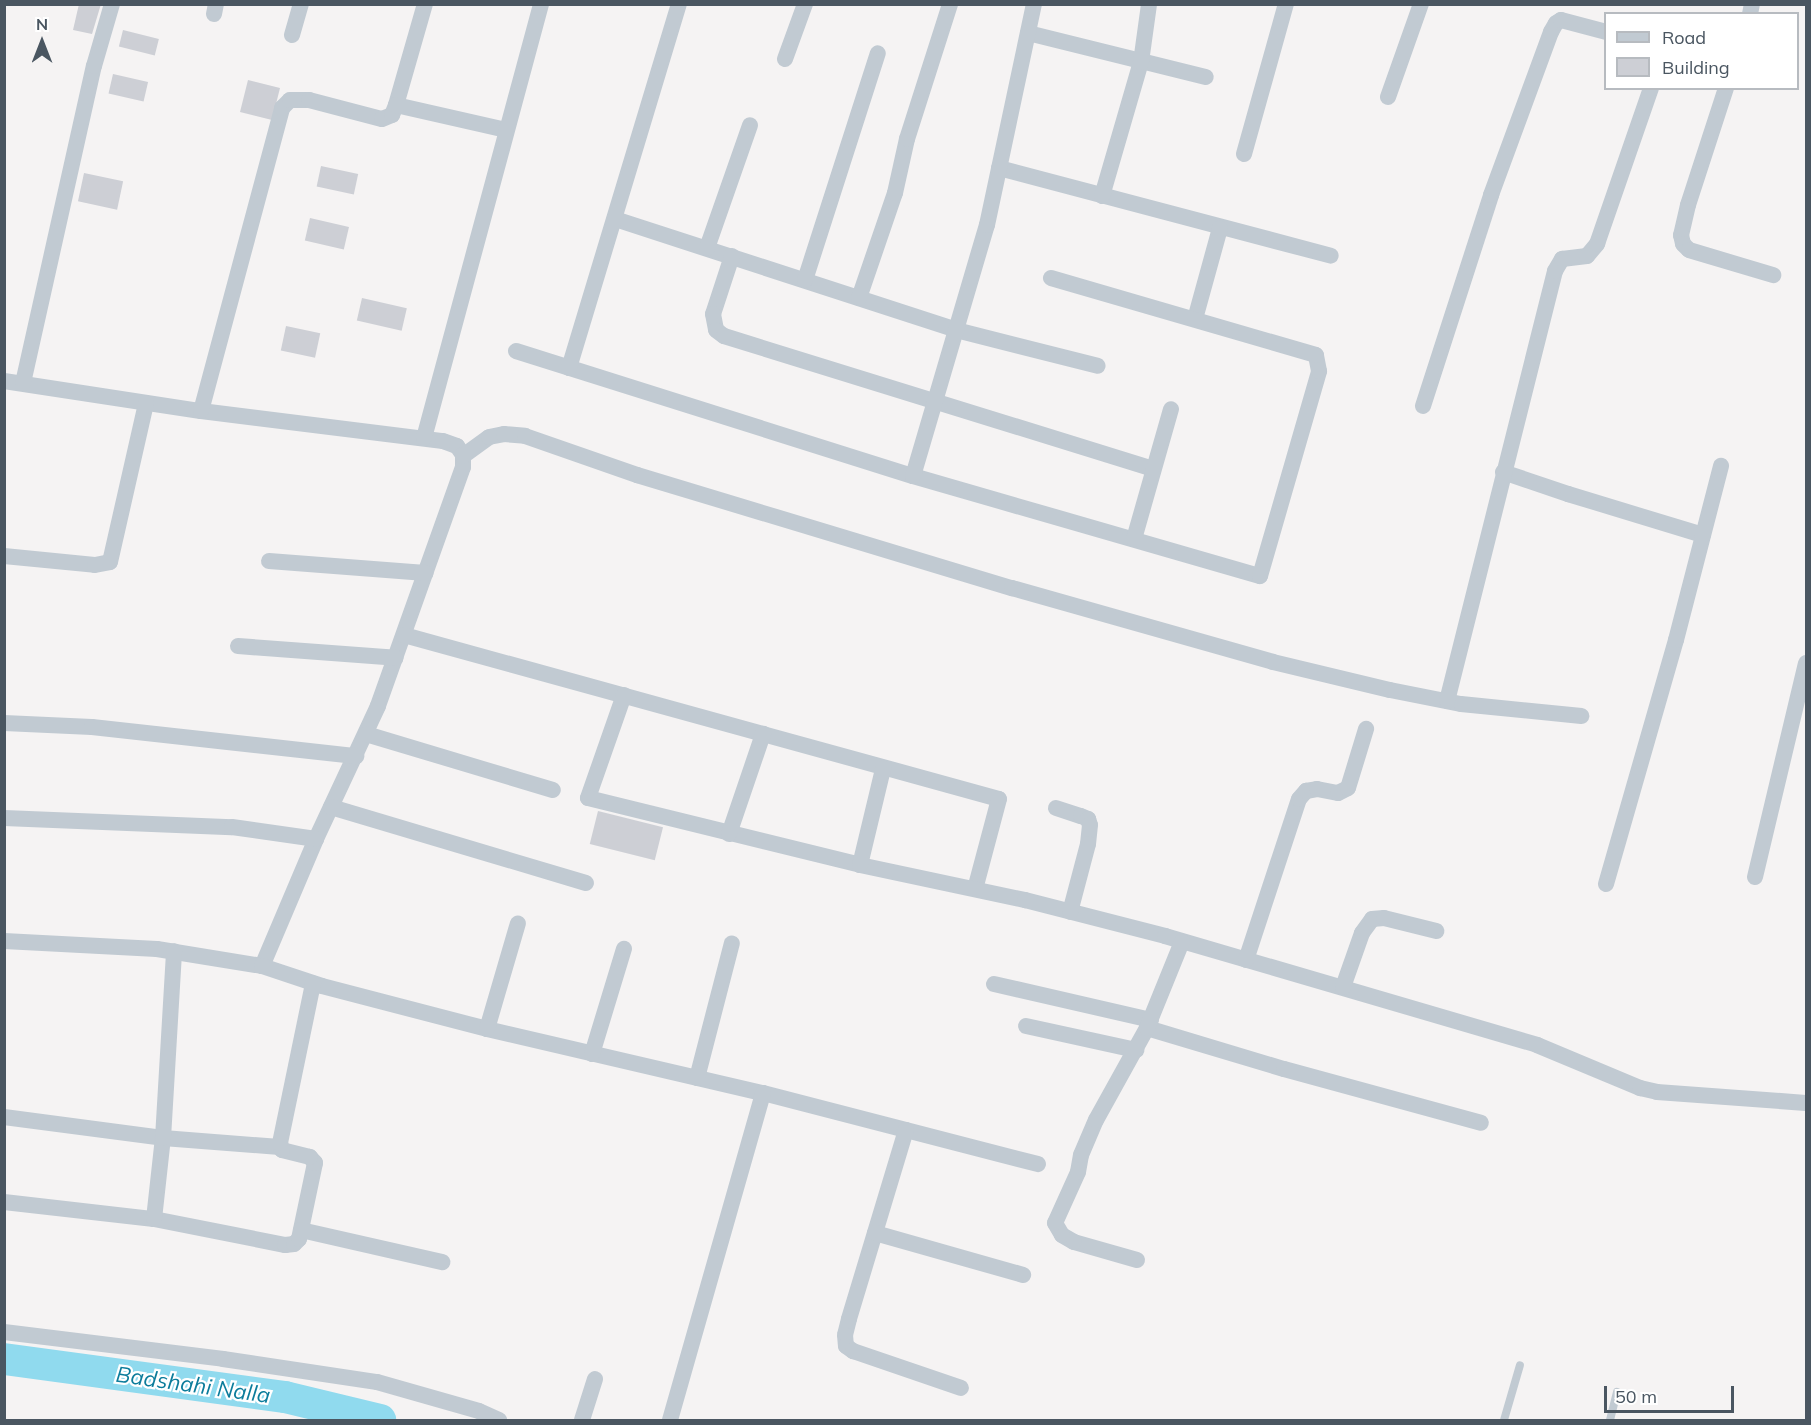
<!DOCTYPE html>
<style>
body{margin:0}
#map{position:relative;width:1811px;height:1425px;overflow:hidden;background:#f5f3f3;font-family:Mulish,sans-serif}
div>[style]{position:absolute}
.river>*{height:32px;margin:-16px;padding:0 16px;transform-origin:16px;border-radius:16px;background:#90daee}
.building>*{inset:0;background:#cdcfd5;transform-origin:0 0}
.lane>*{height:8px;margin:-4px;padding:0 4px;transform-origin:4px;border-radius:4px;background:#c1cad2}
.street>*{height:16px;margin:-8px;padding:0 8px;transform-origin:8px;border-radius:8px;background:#c1cad2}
span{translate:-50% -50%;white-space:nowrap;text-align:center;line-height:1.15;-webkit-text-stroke:4.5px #fff;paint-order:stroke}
.water-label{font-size:22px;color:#0c7c9b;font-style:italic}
.frame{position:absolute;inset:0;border:6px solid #4a5661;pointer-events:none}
.legend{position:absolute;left:1604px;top:12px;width:195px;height:78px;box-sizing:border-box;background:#fff;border:2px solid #b7bbc0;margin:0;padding:8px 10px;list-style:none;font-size:18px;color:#4a5661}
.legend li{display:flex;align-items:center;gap:12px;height:30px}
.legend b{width:30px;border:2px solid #b7bbc0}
.north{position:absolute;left:12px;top:12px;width:60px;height:60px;-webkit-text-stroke:4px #fff;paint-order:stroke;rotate:0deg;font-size:16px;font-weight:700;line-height:24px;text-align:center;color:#4a5661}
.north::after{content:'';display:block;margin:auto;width:21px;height:27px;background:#4a5661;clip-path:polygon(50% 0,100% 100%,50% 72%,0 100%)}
.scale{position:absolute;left:1604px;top:1386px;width:130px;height:27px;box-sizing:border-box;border:3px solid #4a5661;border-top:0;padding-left:8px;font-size:18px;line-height:21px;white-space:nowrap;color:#4a5661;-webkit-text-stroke:4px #fff;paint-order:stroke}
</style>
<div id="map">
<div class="river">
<i style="left:4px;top:1359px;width:284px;rotate:7.7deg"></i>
<i style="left:285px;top:1397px;width:98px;rotate:13.6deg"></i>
</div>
<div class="building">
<i style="clip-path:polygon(79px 4px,101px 4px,92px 34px,73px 30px)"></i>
<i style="left:123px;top:30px;width:37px;height:17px;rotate:14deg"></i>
<i style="left:113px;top:74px;width:36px;height:20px;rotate:13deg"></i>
<i style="left:248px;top:80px;width:33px;height:33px;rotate:14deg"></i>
<i style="left:321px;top:166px;width:38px;height:21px;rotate:12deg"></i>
<i style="left:84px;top:173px;width:40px;height:29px;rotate:12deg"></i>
<i style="left:310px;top:218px;width:40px;height:23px;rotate:13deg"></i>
<i style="left:362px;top:298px;width:46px;height:23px;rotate:13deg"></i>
<i style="left:286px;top:326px;width:35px;height:25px;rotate:12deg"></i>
<i style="left:598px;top:811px;width:67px;height:34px;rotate:14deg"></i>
</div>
<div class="lane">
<i style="left:1504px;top:1420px;width:57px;rotate:-73.8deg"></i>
<i style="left:1610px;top:1420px;width:29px;rotate:-76deg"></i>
</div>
<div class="street">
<i style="left:214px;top:14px;width:10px;rotate:-79deg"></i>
<i style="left:1750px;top:14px;width:10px;rotate:-79deg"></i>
<i style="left:1028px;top:33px;width:183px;rotate:13.9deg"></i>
<i style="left:292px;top:35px;width:32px;rotate:-74deg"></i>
<i style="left:785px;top:59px;width:59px;rotate:-70deg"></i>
<i style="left:1726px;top:88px;width:123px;rotate:108deg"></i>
<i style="left:1688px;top:205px;width:31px;rotate:103deg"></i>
<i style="left:1681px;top:235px;width:9px;rotate:77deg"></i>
<i style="left:1683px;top:244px;width:8px;rotate:45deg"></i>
<i style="left:1689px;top:250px;width:88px;rotate:16.6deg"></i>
<i style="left:1388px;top:97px;width:99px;rotate:-70.5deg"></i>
<i style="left:396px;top:105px;width:105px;rotate:-74deg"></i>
<i style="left:1244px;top:154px;width:156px;rotate:-74.4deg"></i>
<i style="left:999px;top:168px;width:343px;rotate:14.8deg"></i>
<i style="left:1102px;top:196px;width:140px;rotate:-73.8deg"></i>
<i style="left:1141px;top:62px;width:59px;rotate:-82.1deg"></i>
<i style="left:615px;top:219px;width:359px;rotate:18deg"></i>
<i style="left:956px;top:330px;width:146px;rotate:14.2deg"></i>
<i style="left:707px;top:248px;width:130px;rotate:-70.7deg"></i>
<i style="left:732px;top:256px;width:61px;rotate:108.1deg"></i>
<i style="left:713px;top:314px;width:16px;rotate:79deg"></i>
<i style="left:716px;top:330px;width:10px;rotate:37deg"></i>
<i style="left:724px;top:336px;width:449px;rotate:17.2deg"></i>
<i style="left:805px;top:280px;width:238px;rotate:-72.2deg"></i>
<i style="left:859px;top:298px;width:111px;rotate:-71.1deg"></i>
<i style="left:895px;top:193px;width:55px;rotate:-77.5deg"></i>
<i style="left:907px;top:139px;width:142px;rotate:-72.3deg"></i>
<i style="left:1195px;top:319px;width:94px;rotate:-74.6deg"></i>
<i style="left:516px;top:351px;width:416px;rotate:17.5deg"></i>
<i style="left:913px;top:476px;width:361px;rotate:16.1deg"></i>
<i style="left:1260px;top:576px;width:213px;rotate:-73.9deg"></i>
<i style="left:1319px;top:371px;width:16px;rotate:-101deg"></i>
<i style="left:1316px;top:355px;width:276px;rotate:-163.8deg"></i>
<i style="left:569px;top:368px;width:380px;rotate:-73.2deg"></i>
<i style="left:4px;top:381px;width:199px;rotate:8.7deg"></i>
<i style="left:201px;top:411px;width:244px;rotate:7.1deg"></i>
<i style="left:443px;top:441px;width:15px;rotate:20deg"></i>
<i style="left:457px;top:446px;width:11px;rotate:56deg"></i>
<i style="left:463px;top:455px;width:12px;rotate:90deg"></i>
<i style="left:463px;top:467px;width:254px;rotate:109.6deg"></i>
<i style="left:378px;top:706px;width:147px;rotate:115deg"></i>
<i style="left:316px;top:839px;width:138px;rotate:113deg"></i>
<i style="left:23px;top:383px;width:325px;rotate:-77.4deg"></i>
<i style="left:94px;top:66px;width:65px;rotate:-73.8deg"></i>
<i style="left:1423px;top:406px;width:222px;rotate:-72.1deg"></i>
<i style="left:1491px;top:195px;width:174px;rotate:-69.8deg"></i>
<i style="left:1551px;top:32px;width:10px;rotate:-61deg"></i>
<i style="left:1556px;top:23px;width:6px;rotate:-31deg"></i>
<i style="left:1561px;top:20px;width:47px;rotate:14.9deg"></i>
<i style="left:201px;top:411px;width:314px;rotate:-75deg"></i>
<i style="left:282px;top:108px;width:11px;rotate:-45deg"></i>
<i style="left:290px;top:100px;width:19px"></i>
<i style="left:309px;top:100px;width:75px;rotate:14.6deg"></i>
<i style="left:382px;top:119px;width:11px;rotate:-22deg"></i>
<i style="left:392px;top:115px;width:11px;rotate:-68deg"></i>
<i style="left:396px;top:105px;width:113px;rotate:12.8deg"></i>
<i style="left:424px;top:438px;width:449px;rotate:-74.9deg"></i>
<i style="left:463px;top:456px;width:32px;rotate:-36deg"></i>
<i style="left:489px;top:437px;width:15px;rotate:-11deg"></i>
<i style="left:504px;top:434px;width:21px;rotate:5deg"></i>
<i style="left:525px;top:436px;width:119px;rotate:19.2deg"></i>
<i style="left:637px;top:475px;width:392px;rotate:16.8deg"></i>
<i style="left:1012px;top:588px;width:271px;rotate:15.8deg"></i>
<i style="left:1273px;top:662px;width:120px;rotate:13.5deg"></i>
<i style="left:1390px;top:690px;width:72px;rotate:11.2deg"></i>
<i style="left:1461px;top:704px;width:121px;rotate:5.7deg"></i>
<i style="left:1503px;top:472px;width:69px;rotate:18.7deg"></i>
<i style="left:1568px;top:494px;width:141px;rotate:16.9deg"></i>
<i style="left:913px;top:476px;width:262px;rotate:-73.6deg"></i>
<i style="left:987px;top:225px;width:226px;rotate:-78deg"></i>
<i style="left:1134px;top:539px;width:135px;rotate:-74.1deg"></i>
<i style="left:4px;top:556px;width:91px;rotate:5.6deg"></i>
<i style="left:95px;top:565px;width:15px;rotate:-11deg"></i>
<i style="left:110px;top:562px;width:163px;rotate:-77.2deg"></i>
<i style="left:269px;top:561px;width:157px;rotate:4.4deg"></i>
<i style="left:404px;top:635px;width:617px;rotate:15.41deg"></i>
<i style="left:999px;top:799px;width:93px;rotate:104.9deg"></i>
<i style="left:238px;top:646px;width:158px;rotate:4.3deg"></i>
<i style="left:624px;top:695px;width:109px;rotate:109.3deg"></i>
<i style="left:588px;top:798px;width:280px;rotate:13.8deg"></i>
<i style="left:860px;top:865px;width:169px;rotate:12deg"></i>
<i style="left:1025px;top:900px;width:145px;rotate:14.4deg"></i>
<i style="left:1165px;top:936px;width:388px;rotate:16.3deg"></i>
<i style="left:1537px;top:1045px;width:112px;rotate:22.7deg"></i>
<i style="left:1640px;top:1088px;width:17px;rotate:13deg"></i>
<i style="left:1657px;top:1092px;width:149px;rotate:4.2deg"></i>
<i style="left:1447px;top:701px;width:443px;rotate:-75.9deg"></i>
<i style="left:1555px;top:271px;width:14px;rotate:-60deg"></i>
<i style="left:1562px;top:259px;width:25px;rotate:-7deg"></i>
<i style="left:1587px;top:256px;width:16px;rotate:-50deg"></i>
<i style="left:1597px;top:244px;width:165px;rotate:-70.9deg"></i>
<i style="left:4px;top:723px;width:88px;rotate:2.6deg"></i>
<i style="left:92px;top:727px;width:266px;rotate:6.3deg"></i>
<i style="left:366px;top:734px;width:195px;rotate:16.7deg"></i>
<i style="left:331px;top:807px;width:266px;rotate:16.6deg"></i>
<i style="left:1056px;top:808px;width:26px;rotate:18deg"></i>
<i style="left:1081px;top:816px;width:8px;rotate:23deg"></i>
<i style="left:1088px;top:819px;width:6px;rotate:72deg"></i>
<i style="left:1090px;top:825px;width:19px;rotate:96deg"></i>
<i style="left:1088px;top:844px;width:70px;rotate:104.8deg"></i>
<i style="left:4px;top:818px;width:228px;rotate:2.3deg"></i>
<i style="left:232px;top:827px;width:85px;rotate:8.1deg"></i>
<i style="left:729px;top:834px;width:106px;rotate:-71.2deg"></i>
<i style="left:860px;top:865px;width:99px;rotate:-76.5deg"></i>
<i style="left:1755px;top:877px;width:220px;rotate:-76.6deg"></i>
<i style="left:1606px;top:884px;width:254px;rotate:-74deg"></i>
<i style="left:1676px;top:640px;width:180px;rotate:-75.5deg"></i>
<i style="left:4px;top:941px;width:153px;rotate:3deg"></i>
<i style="left:157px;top:949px;width:106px;rotate:9.2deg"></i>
<i style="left:262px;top:966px;width:63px;rotate:18.4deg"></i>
<i style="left:322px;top:986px;width:171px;rotate:14.6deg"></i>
<i style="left:487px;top:1029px;width:283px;rotate:13.1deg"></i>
<i style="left:763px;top:1093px;width:284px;rotate:14.5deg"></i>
<i style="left:1246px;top:960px;width:169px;rotate:-71.8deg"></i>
<i style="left:1299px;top:799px;width:11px;rotate:-49deg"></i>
<i style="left:1306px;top:791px;width:11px;rotate:-10deg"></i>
<i style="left:1317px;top:789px;width:21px;rotate:11deg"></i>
<i style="left:1338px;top:793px;width:11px;rotate:-27deg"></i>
<i style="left:1348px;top:788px;width:62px;rotate:-73deg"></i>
<i style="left:994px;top:984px;width:161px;rotate:12.9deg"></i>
<i style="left:1343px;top:987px;width:57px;rotate:-70.6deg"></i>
<i style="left:1362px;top:933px;width:17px;rotate:-54deg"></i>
<i style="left:1372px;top:919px;width:12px;rotate:-5deg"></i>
<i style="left:1384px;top:918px;width:54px;rotate:14deg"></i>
<i style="left:1026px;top:1026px;width:113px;rotate:12.3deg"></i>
<i style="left:1147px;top:1028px;width:143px;rotate:16.7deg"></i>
<i style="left:1284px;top:1069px;width:204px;rotate:15.3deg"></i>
<i style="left:487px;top:1029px;width:110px;rotate:-73.7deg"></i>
<i style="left:592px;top:1054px;width:110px;rotate:-73.1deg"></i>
<i style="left:697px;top:1078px;width:139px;rotate:-75.5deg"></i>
<i style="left:4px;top:1117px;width:160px;rotate:7.5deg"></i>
<i style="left:163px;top:1138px;width:117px;rotate:4.4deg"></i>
<i style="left:906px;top:1130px;width:197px;rotate:106.8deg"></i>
<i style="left:849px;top:1319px;width:16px;rotate:104deg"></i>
<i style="left:845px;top:1335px;width:11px;rotate:85deg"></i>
<i style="left:846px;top:1346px;width:9px;rotate:36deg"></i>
<i style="left:853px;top:1351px;width:114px;rotate:18.9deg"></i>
<i style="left:4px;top:1202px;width:151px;rotate:6.5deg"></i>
<i style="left:154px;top:1219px;width:134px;rotate:11.2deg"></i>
<i style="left:285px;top:1245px;width:9px;rotate:-6deg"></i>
<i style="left:294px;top:1244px;width:7px;rotate:-45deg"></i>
<i style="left:299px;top:1239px;width:78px;rotate:-78.1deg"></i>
<i style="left:315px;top:1163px;width:8px;rotate:-130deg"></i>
<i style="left:310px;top:1157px;width:29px;rotate:-166deg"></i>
<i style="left:282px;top:1150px;width:7px;rotate:-106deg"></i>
<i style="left:280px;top:1143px;width:163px;rotate:-78.3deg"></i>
<i style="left:154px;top:1219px;width:81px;rotate:-83.7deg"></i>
<i style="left:163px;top:1138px;width:187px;rotate:-86.6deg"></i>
<i style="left:301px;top:1230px;width:145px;rotate:12.8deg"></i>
<i style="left:875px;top:1233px;width:154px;rotate:15.8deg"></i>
<i style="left:1137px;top:1260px;width:66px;rotate:-164.1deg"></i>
<i style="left:1074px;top:1242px;width:14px;rotate:-150deg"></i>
<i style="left:1062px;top:1235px;width:14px;rotate:-120deg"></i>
<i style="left:1055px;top:1223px;width:56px;rotate:-65.7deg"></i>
<i style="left:1078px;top:1172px;width:17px;rotate:-80deg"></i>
<i style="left:1081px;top:1155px;width:38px;rotate:-67deg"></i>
<i style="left:1096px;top:1120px;width:105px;rotate:-61deg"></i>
<i style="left:1147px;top:1028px;width:93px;rotate:-67.9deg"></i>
<i style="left:4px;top:1332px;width:221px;rotate:7deg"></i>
<i style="left:223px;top:1359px;width:156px;rotate:8.5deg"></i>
<i style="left:377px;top:1382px;width:106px;rotate:15.9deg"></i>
<i style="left:479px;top:1411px;width:22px;rotate:24deg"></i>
<i style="left:582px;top:1420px;width:43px;rotate:-72.4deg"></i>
<i style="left:670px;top:1420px;width:340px;rotate:-74.1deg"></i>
</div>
<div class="water-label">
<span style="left:193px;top:1385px;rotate:8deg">Badshahi Nalla</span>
</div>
<div class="frame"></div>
<ul class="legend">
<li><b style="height:8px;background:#c1cad2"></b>Road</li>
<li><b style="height:16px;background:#cdcfd5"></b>Building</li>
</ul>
<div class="north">N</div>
<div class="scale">50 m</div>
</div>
